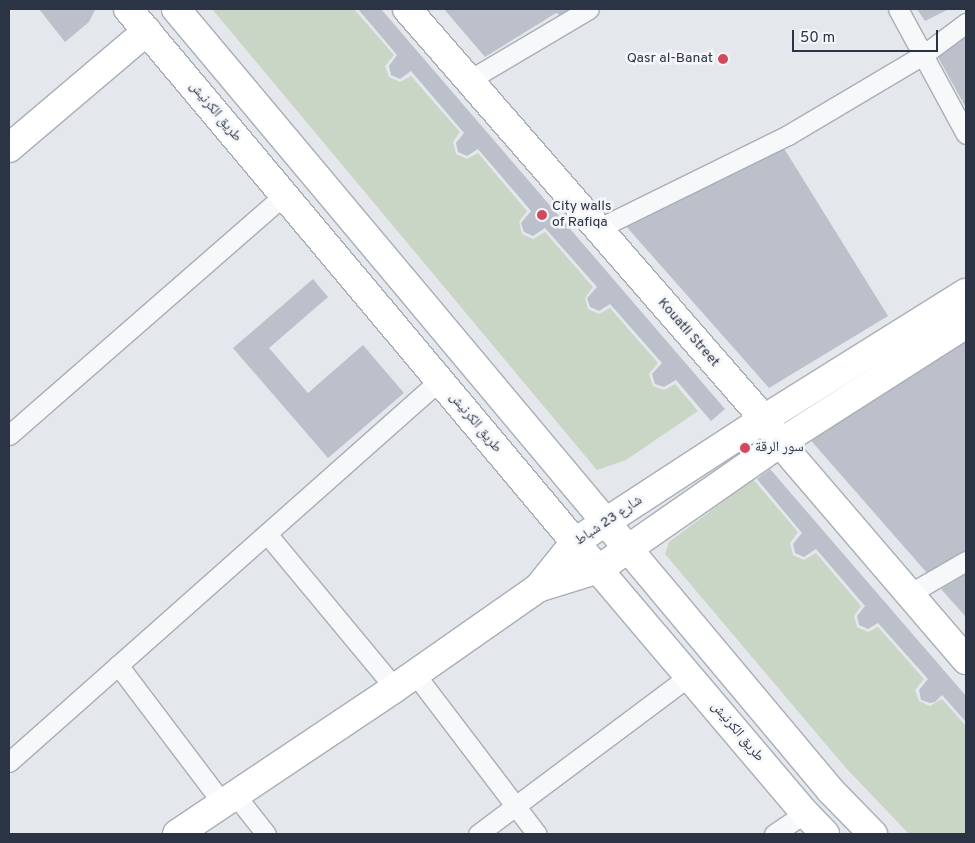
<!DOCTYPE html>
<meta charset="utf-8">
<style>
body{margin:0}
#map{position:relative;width:975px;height:843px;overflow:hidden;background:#e4e7ec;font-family:Overpass,"Noto Naskh Arabic",sans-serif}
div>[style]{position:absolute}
.green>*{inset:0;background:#c9d6c5}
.building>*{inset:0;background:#bbc0ca}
.roads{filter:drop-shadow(1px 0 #a9aeb7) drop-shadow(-1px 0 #a9aeb7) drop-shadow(0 1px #a9aeb7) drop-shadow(0 -1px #a9aeb7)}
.street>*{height:19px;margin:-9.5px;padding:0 9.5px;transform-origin:9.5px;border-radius:9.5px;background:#f7f8fa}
.secondary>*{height:28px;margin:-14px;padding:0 14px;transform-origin:14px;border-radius:14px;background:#fff}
.primary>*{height:28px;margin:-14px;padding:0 14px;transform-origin:14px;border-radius:14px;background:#fff}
.dots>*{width:14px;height:14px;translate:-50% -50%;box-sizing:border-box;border:2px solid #f4f6f9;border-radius:50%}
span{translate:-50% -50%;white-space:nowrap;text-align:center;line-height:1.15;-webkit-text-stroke:5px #f4f6f9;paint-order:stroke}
.poi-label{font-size:14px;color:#2b3445}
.right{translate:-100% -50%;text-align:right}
.left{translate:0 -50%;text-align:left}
.street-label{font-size:14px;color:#2b3445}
.frame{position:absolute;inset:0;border:10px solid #2b3445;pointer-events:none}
.scale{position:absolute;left:792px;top:30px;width:146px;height:22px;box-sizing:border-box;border:2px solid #2b3445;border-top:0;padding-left:6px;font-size:15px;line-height:18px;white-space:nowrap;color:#2b3445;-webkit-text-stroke:4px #f4f6f9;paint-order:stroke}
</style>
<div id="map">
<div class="green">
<i style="clip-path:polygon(212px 9px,354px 9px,394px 55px,385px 66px,389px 77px,400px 82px,411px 76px,460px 132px,453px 142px,456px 154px,467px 159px,478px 153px,527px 211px,519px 222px,522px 234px,533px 239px,545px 232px,593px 287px,585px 298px,588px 309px,599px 314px,610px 308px,658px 363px,649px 374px,653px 386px,664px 390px,675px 384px,698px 411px,626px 460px,597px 470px)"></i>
<i style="clip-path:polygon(753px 479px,798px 532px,790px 543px,793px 555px,804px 560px,816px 553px,861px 606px,854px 616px,857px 627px,868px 632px,878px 627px,924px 679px,915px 690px,919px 701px,930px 706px,942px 699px,966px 726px,966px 834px,909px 834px,845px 767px,665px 554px,669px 542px)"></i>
</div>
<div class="building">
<i style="clip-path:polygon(39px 9px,95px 9px,95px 10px,89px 22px,65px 42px)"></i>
<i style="clip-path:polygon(358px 9px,381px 9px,725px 409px,711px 421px,676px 380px,664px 387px,655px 384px,652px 374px,662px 363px,610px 304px,599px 311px,590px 307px,587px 298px,597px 287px,545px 228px,533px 236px,524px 232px,521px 223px,531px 211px,478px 149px,467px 156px,458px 152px,456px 143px,464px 133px,411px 71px,400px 79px,391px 75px,389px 66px,397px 55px)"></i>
<i style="clip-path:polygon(444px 9px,576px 9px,563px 17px,556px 13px,485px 57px)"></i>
<i style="clip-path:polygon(917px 9px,949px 9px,925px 21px)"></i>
<i style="clip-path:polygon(966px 36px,966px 108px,933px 48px)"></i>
<i style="clip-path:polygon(780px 142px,888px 316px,769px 388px,625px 225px)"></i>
<i style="clip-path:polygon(313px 279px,328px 297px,269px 348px,308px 393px,363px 345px,404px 393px,328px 458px,233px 348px)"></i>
<i style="clip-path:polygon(966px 341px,966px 551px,927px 573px,807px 436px)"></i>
<i style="clip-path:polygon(770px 469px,966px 696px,966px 722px,942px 695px,935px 702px,930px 703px,921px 700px,919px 690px,928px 679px,878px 623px,868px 629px,859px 625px,857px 616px,865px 606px,816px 549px,804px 557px,795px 553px,793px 544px,802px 533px,757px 479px)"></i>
<i style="clip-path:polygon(966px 574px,966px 617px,941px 589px)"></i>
</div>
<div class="roads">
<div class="street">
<i style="left:898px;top:9px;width:142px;rotate:61.5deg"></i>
<i style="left:469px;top:80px;width:139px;rotate:-30.6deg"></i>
<i style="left:597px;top:229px;width:213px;rotate:-26.2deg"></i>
<i style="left:788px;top:135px;width:157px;rotate:-30.7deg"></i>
<i style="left:923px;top:55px;width:54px;rotate:-36.7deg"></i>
<i style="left:9px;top:435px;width:365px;rotate:-41.1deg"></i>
<i style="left:267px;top:534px;width:200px;rotate:50.3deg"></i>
<i style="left:909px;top:594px;width:66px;rotate:-30.1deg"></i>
<i style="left:118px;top:665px;width:174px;rotate:52.9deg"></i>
<i style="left:415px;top:674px;width:201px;rotate:52.7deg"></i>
<i style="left:9px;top:762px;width:576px;rotate:-41.55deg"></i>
<i style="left:236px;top:796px;width:48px;rotate:51.7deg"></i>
<i style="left:478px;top:834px;width:264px;rotate:-36.8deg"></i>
<i style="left:774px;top:834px;width:37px;rotate:-34deg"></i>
</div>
<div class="secondary">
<i style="left:407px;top:9px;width:544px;rotate:48.95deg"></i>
<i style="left:764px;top:419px;width:29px;rotate:56deg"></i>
<i style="left:780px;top:443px;width:286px;rotate:49.4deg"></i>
<i style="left:9px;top:148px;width:181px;rotate:-40.3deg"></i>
<i style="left:538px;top:588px;width:64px;rotate:-17.3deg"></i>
<i style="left:599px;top:569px;width:221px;rotate:-34.8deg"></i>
<i style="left:780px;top:443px;width:221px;rotate:-32.6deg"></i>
<i style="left:177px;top:834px;width:262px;rotate:-33.8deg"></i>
<i style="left:395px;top:688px;width:174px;rotate:-35deg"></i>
<i style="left:538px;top:588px;width:59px;rotate:-51.2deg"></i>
<i style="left:575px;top:542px;width:225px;rotate:-33.1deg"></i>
<i style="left:764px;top:419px;width:238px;rotate:-32deg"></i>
</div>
<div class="primary">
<i style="left:128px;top:9px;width:696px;rotate:50.02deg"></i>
<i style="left:575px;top:542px;width:355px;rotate:49.7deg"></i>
<i style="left:805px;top:813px;width:29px;rotate:46deg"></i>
<i style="left:176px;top:9px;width:1020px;rotate:50.05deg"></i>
<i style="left:831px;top:791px;width:60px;rotate:45.7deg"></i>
</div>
</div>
<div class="dots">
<i style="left:723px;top:59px;background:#d1495b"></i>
<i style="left:542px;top:215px;background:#d1495b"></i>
<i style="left:745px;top:448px;background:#d1495b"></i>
</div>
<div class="poi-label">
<span class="right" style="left:713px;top:59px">Qasr al-Banat</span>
<span class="left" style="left:552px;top:215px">City walls<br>of Rafiqa</span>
<span class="left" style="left:755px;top:448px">سور الرقة</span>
</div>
<div class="street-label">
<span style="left:215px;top:112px;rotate:50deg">طريق الكرنيش</span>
<span style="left:688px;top:333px;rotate:49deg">Kouatli Street</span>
<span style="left:475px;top:423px;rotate:50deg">طريق الكرنيش</span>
<span style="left:609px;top:521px;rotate:-34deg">شارع 23 شباط</span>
<span style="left:737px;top:732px;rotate:50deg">طريق الكرنيش</span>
</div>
<div class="frame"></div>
<div class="scale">50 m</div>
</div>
